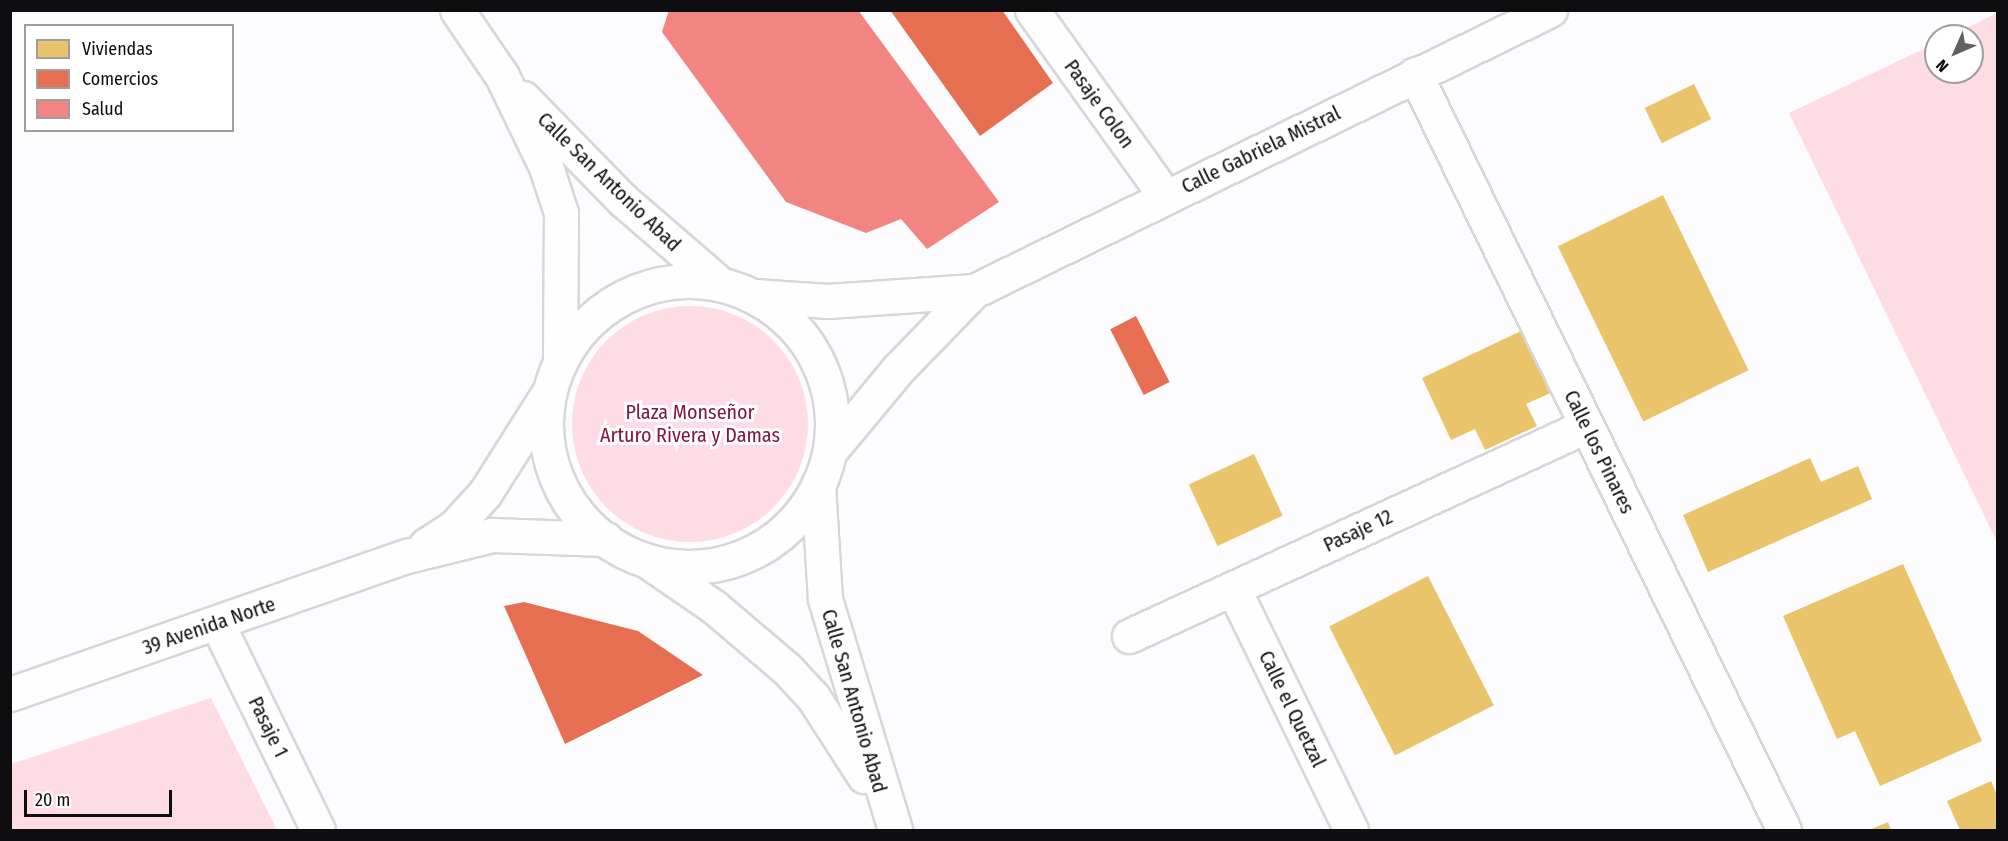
<!DOCTYPE html>
<meta charset="utf-8">
<style>
body{margin:0}
#map{position:relative;width:2008px;height:841px;overflow:hidden;background:#fcfbfe;font-family:"Fira Sans Condensed",sans-serif}
div>[style]{position:absolute}
.green>*{inset:0;background:#fddce3}
.round{border-radius:50%}
.homes>*{inset:0;background:#e9c46a;transform-origin:0 0}
.shops>*{inset:0;background:#e76f51;transform-origin:0 0}
.health>*{inset:0;background:#f28482}
.roads{filter:drop-shadow(2px 0 #d7d6d8) drop-shadow(-2px 0 #d7d6d8) drop-shadow(0 2px #d7d6d8) drop-shadow(0 -2px #d7d6d8)}
.minor>*{height:33px;margin:-16.5px;padding:0 16.5px;transform-origin:16.5px;border-radius:16.5px;background:#fffeff}
.major>*{height:33px;margin:-16.5px;padding:0 16.5px;transform-origin:16.5px;border-radius:16.5px;background:#fffeff}
.major>.ring{margin:-16.5px;padding:0;box-sizing:content-box;background:none;border:33px solid #fffeff;border-radius:50%}
span{translate:-50% -50%;white-space:nowrap;text-align:center;line-height:1.15;-webkit-text-stroke:6px #fff;paint-order:stroke}
.street-label{font-size:20px;color:#0e0d0f}
.park-label{font-size:20px;color:#84153c}
.frame{position:absolute;inset:0;border:12px solid #0e0d0f;pointer-events:none}
.legend{position:absolute;left:24px;top:24px;width:210px;height:108px;box-sizing:border-box;background:#fff;border:2px solid #9f9e9f;margin:0;padding:8px 10px;list-style:none;font-size:18px;color:#0e0d0f}
.legend li{display:flex;align-items:center;gap:12px;height:30px}
.legend b{width:30px;border:2px solid #9f9e9f}
.north{position:absolute;left:1924px;top:24px;width:60px;height:60px;box-sizing:border-box;background:#fff;border:2px solid #9f9e9f;border-radius:50%;rotate:225deg;font-size:16px;font-weight:700;line-height:24px;text-align:center;color:#0e0d0f}
.north::after{content:'';display:block;margin:auto;width:21px;height:27px;background:#616063;clip-path:polygon(50% 0,100% 100%,50% 72%,0 100%)}
.scale{position:absolute;left:24px;top:790px;width:148px;height:27px;box-sizing:border-box;border:3px solid #0e0d0f;border-top:0;padding-left:8px;font-size:18px;line-height:21px;white-space:nowrap;color:#0e0d0f;-webkit-text-stroke:4px #fff;paint-order:stroke}
</style>
<div id="map">
<div class="green">
<i style="clip-path:polygon(1997px 13px,1997px 542px,1789px 113px,1936px 43px,1936px 72px,1972px 72px,1972px 36px,1950px 36px)"></i>
<i class="round" style="left:572px;top:306px;width:236px;height:236px"></i>
<i style="clip-path:polygon(211px 698px,277px 830px,11px 830px,11px 764px)"></i>
</div>
<div class="homes">
<i style="left:1694px;top:84px;width:39px;height:55px;rotate:64deg"></i>
<i style="left:1663px;top:195px;width:195px;height:117px;rotate:64deg"></i>
<i style="clip-path:polygon(1525px 329px,1555px 391px,1526px 404px,1537px 426px,1485px 450px,1475px 429px,1451px 440px,1422px 378px)"></i>
<i style="left:1254px;top:454px;width:68px;height:72px;rotate:65deg"></i>
<i style="clip-path:polygon(1810px 458px,1821px 482px,1858px 466px,1872px 499px,1708px 572px,1683px 515px)"></i>
<i style="clip-path:polygon(1903px 564px,1982px 741px,1880px 786px,1855px 731px,1837px 739px,1783px 616px)"></i>
<i style="left:1428px;top:576px;width:145px;height:111px;rotate:63deg"></i>
<i style="clip-path:polygon(1991px 781px,1998px 797px,1998px 830px,1960px 830px,1947px 801px)"></i>
<i style="clip-path:polygon(1888px 822px,1891px 830px,1869px 830px)"></i>
</div>
<div class="shops">
<i style="clip-path:polygon(890px 10px,1002px 10px,1053px 83px,980px 136px)"></i>
<i style="left:1136px;top:316px;width:74px;height:29px;rotate:63deg"></i>
<i style="clip-path:polygon(524px 602px,638px 631px,703px 675px,565px 744px,504px 606px)"></i>
</div>
<div class="health">
<i style="clip-path:polygon(669px 10px,858px 10px,999px 202px,927px 249px,901px 219px,866px 233px,786px 202px,662px 32px)"></i>
</div>
<div class="roads">
<div class="minor">
<i style="left:1032px;top:10px;width:230px;rotate:54.4deg"></i>
<i style="left:1415px;top:74px;width:841px;rotate:63.98deg"></i>
<i style="left:754px;top:296px;width:74px;rotate:3.9deg"></i>
<i style="left:828px;top:301px;width:146px;rotate:-3.9deg"></i>
<i style="left:830px;top:451px;width:108px;rotate:-50.3deg"></i>
<i style="left:899px;top:368px;width:107px;rotate:-45.8deg"></i>
<i style="left:974px;top:291px;width:641px;rotate:-26.01deg"></i>
<i style="left:426px;top:545px;width:33px;rotate:-33deg"></i>
<i style="left:454px;top:527px;width:46px;rotate:-47.6deg"></i>
<i style="left:485px;top:493px;width:120px;rotate:-57.6deg"></i>
<i style="left:1233px;top:588px;width:269px;rotate:64deg"></i>
<i style="left:217px;top:623px;width:230px;rotate:64deg"></i>
<i style="left:1129px;top:636px;width:503px;rotate:-24.68deg"></i>
<i style="left:10px;top:694px;width:420px;rotate:-19.2deg"></i>
<i style="left:407px;top:556px;width:88px;rotate:-13.9deg"></i>
<i style="left:492px;top:535px;width:114px;rotate:2deg"></i>
</div>
<div class="major">
<i style="left:457px;top:10px;width:80px;rotate:55.7deg"></i>
<i style="left:502px;top:76px;width:101px;rotate:64.2deg"></i>
<i style="left:546px;top:167px;width:48px;rotate:71.9deg"></i>
<i style="left:561px;top:213px;width:147px;rotate:90.4deg"></i>
<i style="left:523px;top:98px;width:144px;rotate:45.6deg"></i>
<i style="left:624px;top:201px;width:127px;rotate:40.8deg"></i>
<i class="ring" style="left:546px;top:281px;width:253px;height:253px"></i>
<i style="left:818px;top:485px;width:114px;rotate:86.5deg"></i>
<i style="left:825px;top:599px;width:241px;rotate:73.1deg"></i>
<i style="left:650px;top:563px;width:78px;rotate:34.5deg"></i>
<i style="left:714px;top:607px;width:94px;rotate:40.3deg"></i>
<i style="left:786px;top:668px;width:40px;rotate:47deg"></i>
<i style="left:813px;top:697px;width:94px;rotate:57.2deg"></i>
</div>
</div>
<div class="street-label">
<span style="left:1099px;top:104px;rotate:54deg">Pasaje Colon</span>
<span style="left:1261px;top:150px;rotate:-26deg">Calle Gabriela Mistral</span>
<span style="left:609px;top:182px;rotate:44deg">Calle San Antonio Abad</span>
<span style="left:1599px;top:452px;rotate:64deg">Calle los Pinares</span>
<span style="left:1358px;top:531px;rotate:-25deg">Pasaje 12</span>
<span style="left:209px;top:626px;rotate:-19deg">39 Avenida Norte</span>
<span style="left:854px;top:701px;rotate:74deg">Calle San Antonio Abad</span>
<span style="left:1292px;top:709px;rotate:64deg">Calle el Quetzal</span>
<span style="left:268px;top:727px;rotate:64deg">Pasaje 1</span>
</div>
<div class="park-label">
<span style="left:690px;top:424px">Plaza Monseñor<br>Arturo Rivera y Damas</span>
</div>
<div class="frame"></div>
<ul class="legend">
<li><b style="height:16px;background:#e9c46a"></b>Viviendas</li>
<li><b style="height:16px;background:#e76f51"></b>Comercios</li>
<li><b style="height:16px;background:#f28482"></b>Salud</li>
</ul>
<div class="north">N</div>
<div class="scale">20 m</div>
</div>
